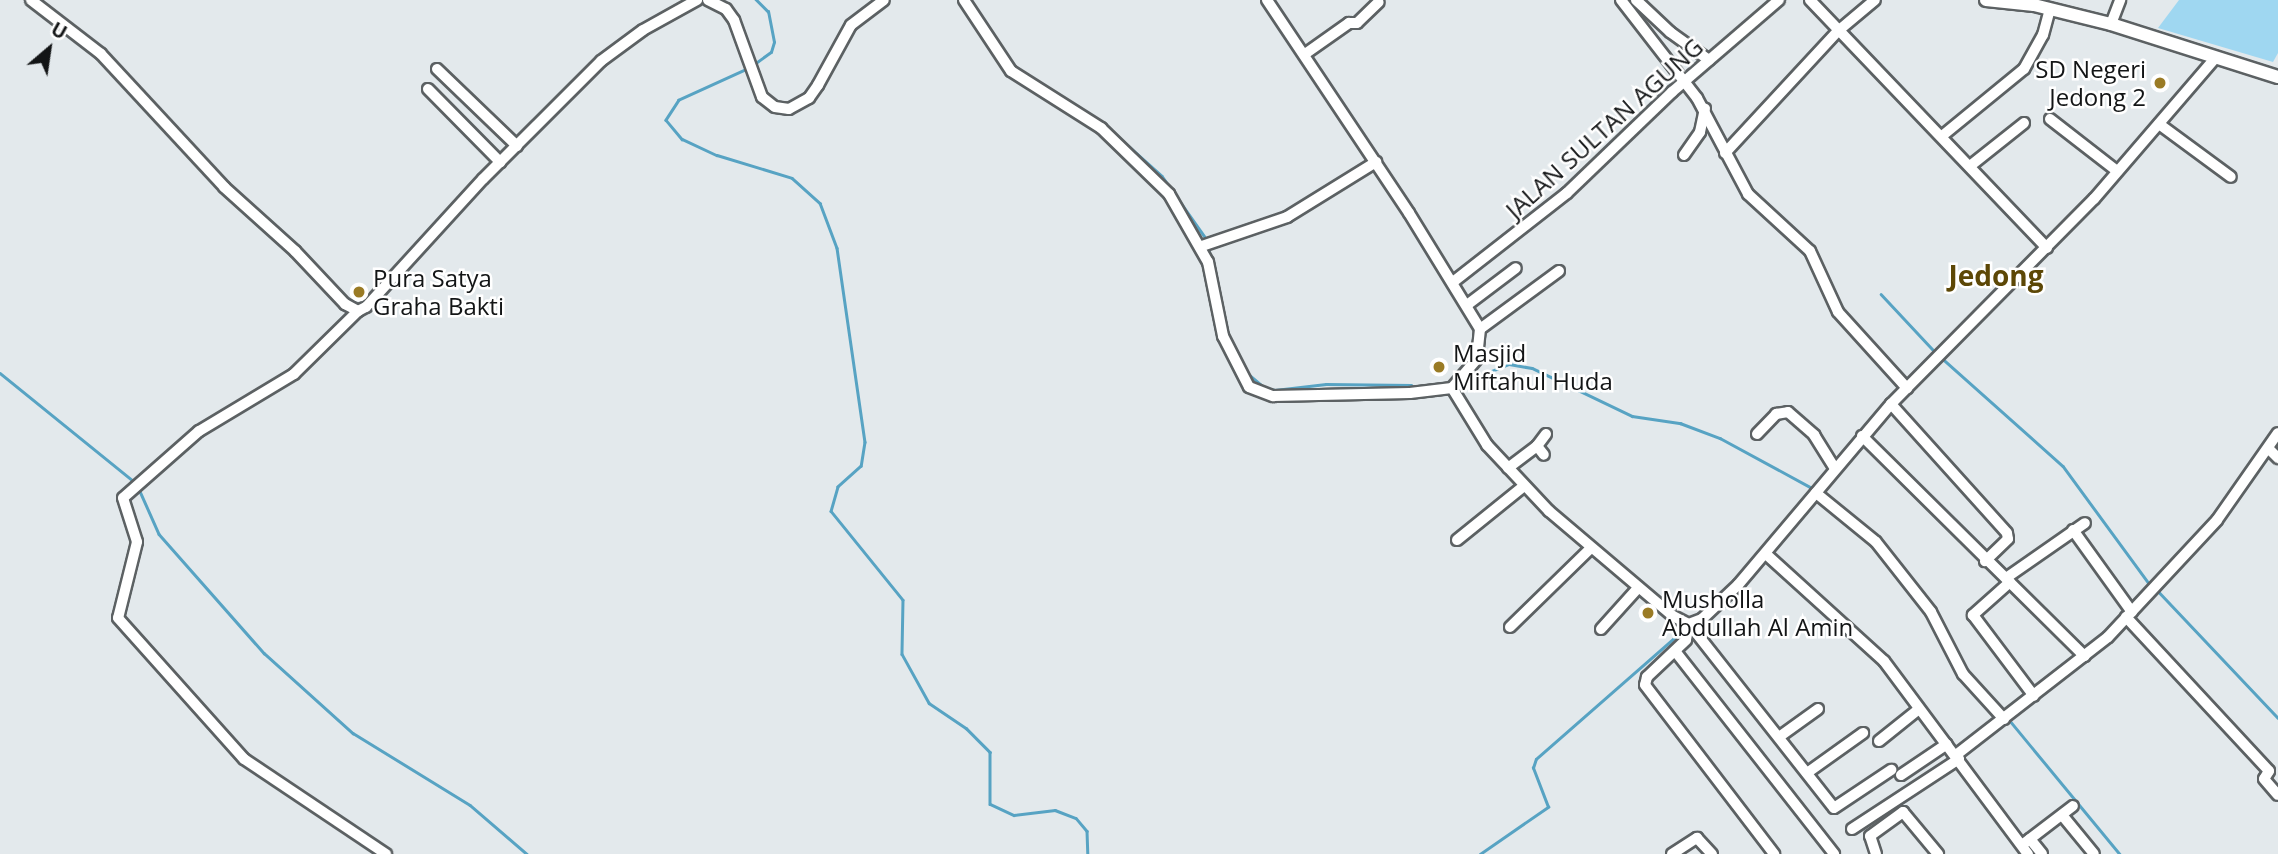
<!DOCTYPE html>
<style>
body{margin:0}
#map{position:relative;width:2278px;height:854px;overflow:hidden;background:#e3e9ec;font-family:"Open Sans",sans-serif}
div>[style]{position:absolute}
.green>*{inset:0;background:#9fd7f1}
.stream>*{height:2.5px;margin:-1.25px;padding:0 1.25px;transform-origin:1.25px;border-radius:1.25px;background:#57a3c3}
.roads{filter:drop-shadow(2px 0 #5c6163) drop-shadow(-2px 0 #5c6163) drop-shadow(0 2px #5c6163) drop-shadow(0 -2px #5c6163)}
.minor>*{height:10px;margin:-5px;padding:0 5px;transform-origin:5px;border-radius:5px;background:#fff}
.tertiary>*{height:12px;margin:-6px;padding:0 6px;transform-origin:6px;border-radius:6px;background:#fff}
.dots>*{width:19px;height:19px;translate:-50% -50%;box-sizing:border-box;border:4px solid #fff;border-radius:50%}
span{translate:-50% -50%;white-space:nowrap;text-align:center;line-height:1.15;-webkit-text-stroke:5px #fff;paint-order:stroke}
.poi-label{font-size:24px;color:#131516}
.right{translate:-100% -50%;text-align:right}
.left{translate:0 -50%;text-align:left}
.street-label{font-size:24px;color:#131516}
.quarter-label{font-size:28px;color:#5c4706;font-weight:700}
.north{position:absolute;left:14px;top:14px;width:70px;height:70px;-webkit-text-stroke:5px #fff;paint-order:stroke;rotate:29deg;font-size:19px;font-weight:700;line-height:28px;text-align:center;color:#131516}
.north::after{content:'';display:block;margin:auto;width:24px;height:32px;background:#131516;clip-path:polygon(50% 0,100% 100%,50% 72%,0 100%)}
</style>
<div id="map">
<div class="green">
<i style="clip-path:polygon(2179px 0,2278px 0,2278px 53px,2273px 62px,2158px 28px)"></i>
</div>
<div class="stream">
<i style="left:1009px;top:61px;width:15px;rotate:42deg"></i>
<i style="left:753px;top:65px;width:22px;rotate:-36deg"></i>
<i style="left:771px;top:52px;width:10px;rotate:-73deg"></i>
<i style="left:774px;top:42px;width:31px;rotate:-101deg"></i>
<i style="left:768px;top:12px;width:17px;rotate:-135deg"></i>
<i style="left:747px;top:69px;width:75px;rotate:155.5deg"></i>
<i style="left:679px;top:100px;width:24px;rotate:123deg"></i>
<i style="left:666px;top:120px;width:25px;rotate:50deg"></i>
<i style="left:682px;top:139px;width:38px;rotate:25deg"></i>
<i style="left:717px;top:155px;width:78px;rotate:17deg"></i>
<i style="left:792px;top:178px;width:38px;rotate:42deg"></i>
<i style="left:820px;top:203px;width:48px;rotate:69.3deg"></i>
<i style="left:837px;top:248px;width:196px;rotate:81.8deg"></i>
<i style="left:865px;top:442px;width:24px;rotate:99deg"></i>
<i style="left:861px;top:466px;width:31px;rotate:138deg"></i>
<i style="left:838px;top:487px;width:25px;rotate:106deg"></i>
<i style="left:831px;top:511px;width:114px;rotate:51deg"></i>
<i style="left:903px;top:600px;width:54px;rotate:91.1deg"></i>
<i style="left:902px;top:654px;width:56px;rotate:61.1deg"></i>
<i style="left:929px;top:703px;width:45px;rotate:34deg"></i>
<i style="left:966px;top:728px;width:34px;rotate:45deg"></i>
<i style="left:990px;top:752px;width:52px;rotate:90deg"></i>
<i style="left:990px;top:804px;width:26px;rotate:25deg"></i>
<i style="left:1014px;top:815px;width:41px;rotate:-7deg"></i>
<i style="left:1055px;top:810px;width:22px;rotate:21deg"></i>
<i style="left:1076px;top:818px;width:17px;rotate:50deg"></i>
<i style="left:1087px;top:831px;width:23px;rotate:88deg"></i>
<i style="left:1066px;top:101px;width:39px;rotate:31deg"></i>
<i style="left:1105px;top:125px;width:76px;rotate:41.8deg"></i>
<i style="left:1162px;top:176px;width:75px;rotate:54.8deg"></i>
<i style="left:1209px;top:250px;width:58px;rotate:77.2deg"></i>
<i style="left:1881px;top:294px;width:81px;rotate:47deg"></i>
<i style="left:1944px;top:360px;width:159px;rotate:41.7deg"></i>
<i style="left:2063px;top:466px;width:147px;rotate:53.8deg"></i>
<i style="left:1246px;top:372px;width:25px;rotate:40deg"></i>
<i style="left:1265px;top:388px;width:10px;rotate:11deg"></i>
<i style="left:1275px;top:390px;width:51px;rotate:-6.7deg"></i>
<i style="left:1326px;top:384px;width:85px;rotate:0.7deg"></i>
<i style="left:0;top:373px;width:175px;rotate:39deg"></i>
<i style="left:1462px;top:383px;width:51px;rotate:-22deg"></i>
<i style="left:1509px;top:364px;width:23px;rotate:10deg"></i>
<i style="left:1532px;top:368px;width:111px;rotate:25.6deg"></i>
<i style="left:1632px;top:416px;width:49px;rotate:8.3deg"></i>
<i style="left:1680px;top:423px;width:43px;rotate:20.6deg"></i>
<i style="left:1720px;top:438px;width:105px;rotate:28.5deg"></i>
<i style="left:139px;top:489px;width:49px;rotate:66deg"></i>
<i style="left:159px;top:534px;width:159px;rotate:48.6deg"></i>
<i style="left:264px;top:653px;width:120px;rotate:42deg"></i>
<i style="left:353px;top:733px;width:137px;rotate:31.6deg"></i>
<i style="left:470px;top:805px;width:75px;rotate:40.7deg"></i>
<i style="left:2159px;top:592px;width:173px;rotate:46.6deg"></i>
<i style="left:2011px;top:722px;width:171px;rotate:50.5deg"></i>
<i style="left:1480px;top:854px;width:83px;rotate:-34.7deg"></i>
<i style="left:1548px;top:807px;width:42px;rotate:-111deg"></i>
<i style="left:1533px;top:768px;width:9px;rotate:-72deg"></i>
<i style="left:1536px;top:759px;width:193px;rotate:-41.2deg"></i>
</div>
<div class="roads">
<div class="minor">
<i style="left:31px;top:0;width:88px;rotate:37.6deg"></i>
<i style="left:101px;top:54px;width:181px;rotate:47.2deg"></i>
<i style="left:224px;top:187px;width:96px;rotate:42deg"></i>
<i style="left:295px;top:251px;width:73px;rotate:46.7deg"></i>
<i style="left:345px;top:304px;width:15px;rotate:28deg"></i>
<i style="left:358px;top:311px;width:9px;rotate:-27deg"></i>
<i style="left:366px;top:307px;width:173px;rotate:-47.6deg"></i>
<i style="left:483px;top:179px;width:167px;rotate:-45deg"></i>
<i style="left:601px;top:61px;width:52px;rotate:-36.4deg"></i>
<i style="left:643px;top:30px;width:62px;rotate:-29.1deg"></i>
<i style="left:708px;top:0;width:20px;rotate:27deg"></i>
<i style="left:726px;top:9px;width:14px;rotate:54deg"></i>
<i style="left:734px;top:20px;width:82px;rotate:70deg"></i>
<i style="left:762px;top:97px;width:16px;rotate:38deg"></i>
<i style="left:775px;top:107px;width:14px;rotate:8deg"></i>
<i style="left:789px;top:109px;width:23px;rotate:-29deg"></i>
<i style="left:809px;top:98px;width:16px;rotate:-55deg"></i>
<i style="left:818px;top:85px;width:68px;rotate:-61.2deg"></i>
<i style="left:851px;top:25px;width:41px;rotate:-37.1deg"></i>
<i style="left:964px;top:0;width:85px;rotate:56.5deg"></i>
<i style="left:1011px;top:71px;width:107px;rotate:32.3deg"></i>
<i style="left:1101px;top:128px;width:95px;rotate:44.1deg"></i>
<i style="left:1169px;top:194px;width:78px;rotate:60.2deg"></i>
<i style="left:1208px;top:262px;width:76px;rotate:78.5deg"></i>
<i style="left:1223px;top:336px;width:57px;rotate:63deg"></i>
<i style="left:1249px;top:387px;width:26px;rotate:21deg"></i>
<i style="left:1273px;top:396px;width:137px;rotate:-1.3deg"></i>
<i style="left:1410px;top:393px;width:42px;rotate:-6.8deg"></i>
<i style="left:1452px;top:388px;width:67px;rotate:58.4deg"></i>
<i style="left:1487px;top:445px;width:91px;rotate:46.8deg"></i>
<i style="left:1549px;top:511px;width:162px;rotate:40.3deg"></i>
<i style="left:1673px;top:616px;width:18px;rotate:27deg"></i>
<i style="left:1689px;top:624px;width:14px;rotate:-21deg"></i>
<i style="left:1702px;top:619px;width:50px;rotate:-43.4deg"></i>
<i style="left:1738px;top:585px;width:237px;rotate:-49.8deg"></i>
<i style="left:1891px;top:404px;width:289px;rotate:-45.3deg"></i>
<i style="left:2094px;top:199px;width:187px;rotate:-49.3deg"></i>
<i style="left:1267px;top:0;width:256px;rotate:56.3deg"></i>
<i style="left:1409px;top:213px;width:136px;rotate:58.5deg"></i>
<i style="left:1480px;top:329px;width:30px;rotate:96deg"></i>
<i style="left:1477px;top:359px;width:38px;rotate:131deg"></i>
<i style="left:1621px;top:0;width:124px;rotate:52.2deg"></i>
<i style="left:1697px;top:98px;width:109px;rotate:62deg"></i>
<i style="left:1748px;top:194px;width:84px;rotate:42.6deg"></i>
<i style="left:1810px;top:251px;width:67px;rotate:65.3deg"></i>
<i style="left:1838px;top:312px;width:103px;rotate:47.8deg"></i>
<i style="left:1636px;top:0;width:47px;rotate:43.3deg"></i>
<i style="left:1670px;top:32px;width:48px;rotate:35.7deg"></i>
<i style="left:1810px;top:0;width:343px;rotate:46.3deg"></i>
<i style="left:2111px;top:24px;width:26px;rotate:-69deg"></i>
<i style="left:1305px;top:54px;width:54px;rotate:-35.2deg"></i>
<i style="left:1349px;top:23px;width:8px"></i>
<i style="left:1357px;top:23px;width:30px;rotate:-44deg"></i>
<i style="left:437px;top:69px;width:111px;rotate:43.9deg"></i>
<i style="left:428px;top:89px;width:103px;rotate:45.4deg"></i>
<i style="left:2050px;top:119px;width:85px;rotate:37.8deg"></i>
<i style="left:2159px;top:124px;width:89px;rotate:36.4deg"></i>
<i style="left:1942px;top:136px;width:106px;rotate:-39.3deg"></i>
<i style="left:2024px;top:69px;width:39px;rotate:-61deg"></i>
<i style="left:2043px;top:35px;width:27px;rotate:-75deg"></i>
<i style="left:1725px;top:153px;width:166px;rotate:-47.2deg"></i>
<i style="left:1838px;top:31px;width:48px;rotate:-40deg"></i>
<i style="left:1684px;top:155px;width:28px;rotate:-55deg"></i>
<i style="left:1700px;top:132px;width:24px;rotate:-78deg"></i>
<i style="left:1970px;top:166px;width:69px;rotate:-38.5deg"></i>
<i style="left:1202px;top:246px;width:90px;rotate:-18.8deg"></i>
<i style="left:1287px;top:217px;width:105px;rotate:-31.7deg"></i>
<i style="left:1453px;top:282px;width:145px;rotate:-38deg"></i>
<i style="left:1567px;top:193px;width:146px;rotate:-43.9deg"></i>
<i style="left:1672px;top:92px;width:141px;rotate:-40.7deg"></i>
<i style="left:1467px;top:305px;width:61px;rotate:-37.1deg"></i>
<i style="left:358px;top:311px;width:90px;rotate:135.5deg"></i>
<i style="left:294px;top:374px;width:111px;rotate:149deg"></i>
<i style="left:199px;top:431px;width:101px;rotate:138.6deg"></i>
<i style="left:123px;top:498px;width:46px;rotate:72.3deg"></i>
<i style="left:137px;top:542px;width:78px;rotate:104deg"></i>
<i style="left:118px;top:618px;width:189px;rotate:48.2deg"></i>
<i style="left:244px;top:759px;width:171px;rotate:33.8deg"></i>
<i style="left:1480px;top:329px;width:98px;rotate:-36.3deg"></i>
<i style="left:1891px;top:404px;width:173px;rotate:48deg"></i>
<i style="left:2007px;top:533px;width:6px;rotate:81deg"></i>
<i style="left:2008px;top:539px;width:32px;rotate:136deg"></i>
<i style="left:1757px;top:434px;width:28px;rotate:-46deg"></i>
<i style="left:1776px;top:414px;width:12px;rotate:-9deg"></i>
<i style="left:1788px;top:412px;width:35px;rotate:41deg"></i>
<i style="left:1814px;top:435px;width:39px;rotate:58deg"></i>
<i style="left:1862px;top:436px;width:313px;rotate:44.7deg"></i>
<i style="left:1537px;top:446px;width:15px;rotate:-53deg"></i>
<i style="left:2269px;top:449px;width:13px;rotate:45deg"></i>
<i style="left:1508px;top:468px;width:36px;rotate:-37deg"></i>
<i style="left:1537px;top:446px;width:11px;rotate:52deg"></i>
<i style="left:1816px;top:493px;width:77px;rotate:39.2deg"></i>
<i style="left:1876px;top:542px;width:89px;rotate:51.8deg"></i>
<i style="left:1931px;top:612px;width:70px;rotate:62.7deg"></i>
<i style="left:1963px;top:674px;width:61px;rotate:47.7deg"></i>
<i style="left:2073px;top:530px;width:101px;rotate:54.3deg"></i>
<i style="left:1457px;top:540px;width:86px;rotate:-38.9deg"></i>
<i style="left:1767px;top:555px;width:158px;rotate:42.2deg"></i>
<i style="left:1884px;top:661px;width:241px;rotate:53.3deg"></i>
<i style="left:2006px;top:578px;width:96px;rotate:-34.8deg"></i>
<i style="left:2010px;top:582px;width:50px;rotate:138.3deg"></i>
<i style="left:1973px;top:615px;width:101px;rotate:53deg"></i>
<i style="left:2126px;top:617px;width:210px;rotate:47.1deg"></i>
<i style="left:2269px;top:771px;width:9px;rotate:122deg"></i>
<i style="left:2264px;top:779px;width:21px;rotate:49deg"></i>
<i style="left:1694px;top:623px;width:11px;rotate:75deg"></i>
<i style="left:1697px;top:634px;width:221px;rotate:51.8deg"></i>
<i style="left:1834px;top:808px;width:69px;rotate:-33.7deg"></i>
<i style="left:1689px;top:624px;width:16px;rotate:101deg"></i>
<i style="left:1686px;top:640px;width:54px;rotate:136.5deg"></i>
<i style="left:1647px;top:677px;width:8px;rotate:104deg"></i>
<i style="left:1645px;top:685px;width:213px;rotate:52.6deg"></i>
<i style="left:1510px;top:627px;width:112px;rotate:-44.3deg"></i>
<i style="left:1601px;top:629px;width:55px;rotate:-47.9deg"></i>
<i style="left:1675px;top:651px;width:258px;rotate:51.9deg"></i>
<i style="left:1779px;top:737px;width:48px;rotate:-35.7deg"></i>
<i style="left:1879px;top:741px;width:51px;rotate:-38.7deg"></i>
<i style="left:1956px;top:755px;width:192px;rotate:-37.8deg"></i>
<i style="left:2108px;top:637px;width:160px;rotate:-47deg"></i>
<i style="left:2217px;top:520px;width:106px;rotate:-55deg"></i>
<i style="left:1807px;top:773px;width:69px;rotate:-35.5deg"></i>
<i style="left:1901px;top:775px;width:55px;rotate:-34deg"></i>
<i style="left:2062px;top:815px;width:50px;rotate:50.6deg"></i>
<i style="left:1852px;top:829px;width:128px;rotate:-33.2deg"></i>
<i style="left:2030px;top:839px;width:19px;rotate:51deg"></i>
<i style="left:2022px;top:845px;width:64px;rotate:-37.4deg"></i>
<i style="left:1672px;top:854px;width:30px;rotate:-33deg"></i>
<i style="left:1697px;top:838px;width:22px;rotate:47deg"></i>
<i style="left:1876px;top:854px;width:19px;rotate:-108deg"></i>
<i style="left:1870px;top:836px;width:41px;rotate:-36deg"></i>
<i style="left:1903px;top:812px;width:55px;rotate:50.2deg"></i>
</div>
<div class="tertiary">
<i style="left:1986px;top:0;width:48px;rotate:5.9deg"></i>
<i style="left:2034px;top:5px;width:79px;rotate:13.9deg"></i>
<i style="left:2111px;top:24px;width:175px;rotate:17.6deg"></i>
</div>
</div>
<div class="dots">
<i style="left:2160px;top:83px;background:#9a7b25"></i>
<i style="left:359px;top:292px;background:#9a7b25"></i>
<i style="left:1439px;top:367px;background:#9a7b25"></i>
<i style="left:1648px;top:613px;background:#9a7b25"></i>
</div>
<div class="poi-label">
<span class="right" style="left:2146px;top:83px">SD Negeri<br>Jedong 2</span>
<span class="left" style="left:373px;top:292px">Pura Satya<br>Graha Bakti</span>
<span class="left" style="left:1453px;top:367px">Masjid<br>Miftahul Huda</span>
<span class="left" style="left:1662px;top:613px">Musholla<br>Abdullah Al Amin</span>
</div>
<div class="street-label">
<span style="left:1604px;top:128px;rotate:-42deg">JALAN SULTAN AGUNG</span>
</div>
<div class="quarter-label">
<span style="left:1996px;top:275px">Jedong</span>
</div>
<div class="north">U</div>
</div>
